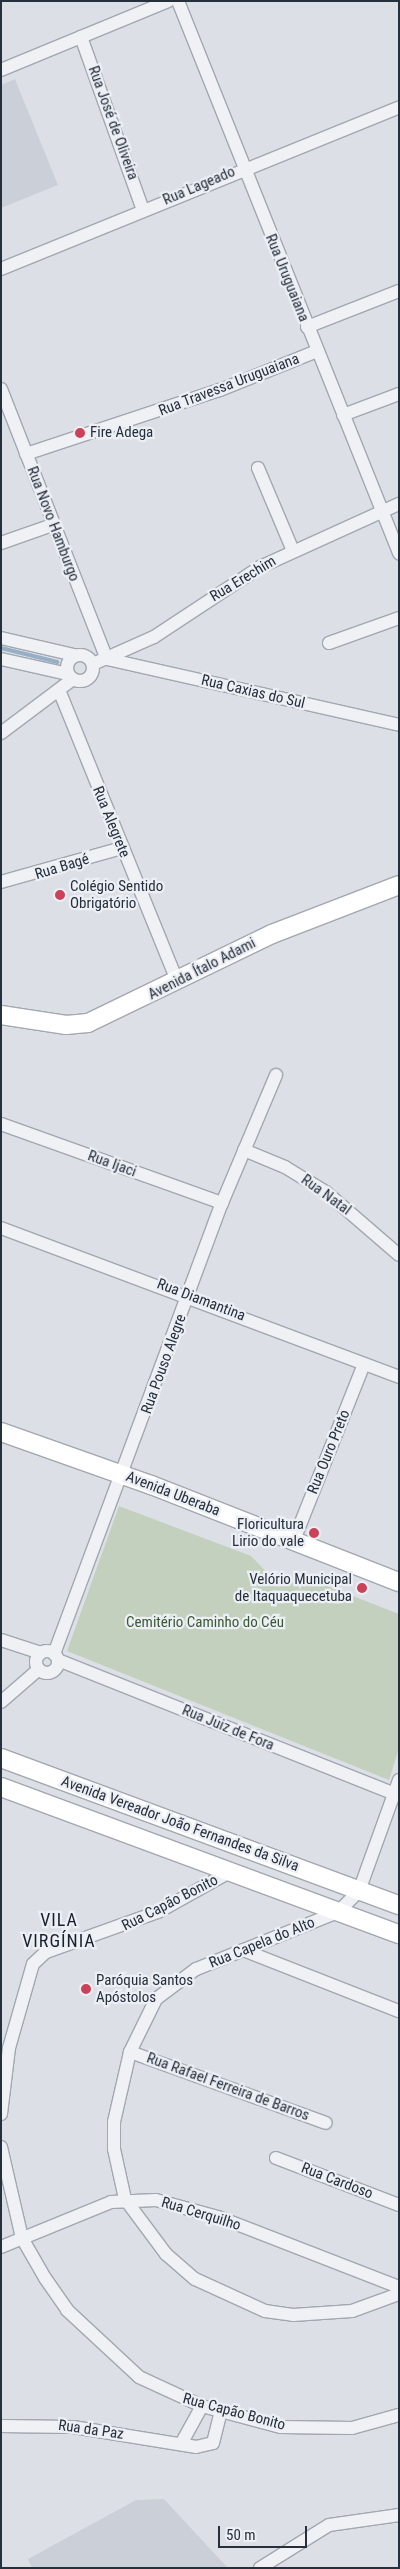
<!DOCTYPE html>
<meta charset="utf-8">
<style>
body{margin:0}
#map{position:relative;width:400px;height:2569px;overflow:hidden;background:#dce0e6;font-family:"Roboto Condensed",sans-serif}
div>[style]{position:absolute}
.built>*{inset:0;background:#cbd0d8}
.green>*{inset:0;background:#c3d0be}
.stream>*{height:4px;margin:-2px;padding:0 2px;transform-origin:2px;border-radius:2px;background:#97afc6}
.roads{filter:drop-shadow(1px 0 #a2a7b0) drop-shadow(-1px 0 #a2a7b0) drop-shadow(0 1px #a2a7b0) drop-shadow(0 -1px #a2a7b0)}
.street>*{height:12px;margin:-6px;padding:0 6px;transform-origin:6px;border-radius:6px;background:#eff1f5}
.street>.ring{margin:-6px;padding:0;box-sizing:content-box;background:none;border:12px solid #eff1f5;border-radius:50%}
.secondary>*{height:18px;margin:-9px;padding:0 9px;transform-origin:9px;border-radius:9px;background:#fff}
.dots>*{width:14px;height:14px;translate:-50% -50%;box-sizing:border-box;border:2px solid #eceff4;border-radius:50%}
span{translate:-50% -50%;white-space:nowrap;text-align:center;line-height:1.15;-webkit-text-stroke:4.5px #eceff4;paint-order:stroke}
.street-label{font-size:15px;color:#262f3c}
.poi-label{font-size:15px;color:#262f3c}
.left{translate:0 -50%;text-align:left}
.right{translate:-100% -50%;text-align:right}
.park-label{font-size:15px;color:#3b5834}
.quarter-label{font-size:18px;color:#19202d;letter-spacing:1px}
.frame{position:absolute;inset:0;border:2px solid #262f3c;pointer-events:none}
.scale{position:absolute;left:218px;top:2526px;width:89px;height:22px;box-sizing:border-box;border:2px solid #262f3c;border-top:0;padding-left:6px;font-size:15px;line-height:18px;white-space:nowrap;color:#262f3c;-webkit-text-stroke:4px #eceff4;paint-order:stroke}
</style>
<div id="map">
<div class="built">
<i style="clip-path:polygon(15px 79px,58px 185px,1px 208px,1px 85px)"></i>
<i style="clip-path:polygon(164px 2499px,228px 2568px,32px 2568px,28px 2559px,136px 2500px)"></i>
</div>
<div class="green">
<i style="clip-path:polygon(119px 1506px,251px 1556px,277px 1583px,317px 1582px,399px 1614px,399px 1748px,389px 1780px,67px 1651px)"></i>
</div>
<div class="stream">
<i style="left:1px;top:648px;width:58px;rotate:14deg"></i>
</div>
<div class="roads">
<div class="street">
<i style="left:178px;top:1px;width:595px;rotate:68.18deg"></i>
<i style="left:81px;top:37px;width:184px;rotate:70.3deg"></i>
<i style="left:1px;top:70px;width:181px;rotate:-22.4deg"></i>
<i style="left:1px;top:269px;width:430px;rotate:-22.1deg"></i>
<i style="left:307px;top:327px;width:99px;rotate:-21.4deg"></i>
<i style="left:1px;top:389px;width:290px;rotate:68.6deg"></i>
<i style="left:107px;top:659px;width:299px;rotate:12.7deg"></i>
<i style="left:343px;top:415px;width:60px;rotate:-20.6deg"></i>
<i style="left:26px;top:454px;width:204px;rotate:-18.3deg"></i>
<i style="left:220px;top:390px;width:105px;rotate:-21.9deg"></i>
<i style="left:258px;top:468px;width:90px;rotate:67.1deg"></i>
<i style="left:1px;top:543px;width:54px;rotate:-19.4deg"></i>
<i style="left:1px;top:638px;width:75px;rotate:13.1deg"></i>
<i style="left:329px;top:643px;width:74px;rotate:-19.7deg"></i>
<i class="ring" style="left:67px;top:655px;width:14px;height:14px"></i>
<i style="left:1px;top:659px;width:69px;rotate:12.6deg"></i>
<i style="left:93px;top:664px;width:67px;rotate:-23.9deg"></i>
<i style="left:154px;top:637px;width:127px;rotate:-33.4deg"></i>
<i style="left:260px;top:567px;width:153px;rotate:-24.4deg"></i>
<i style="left:59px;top:690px;width:314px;rotate:67.9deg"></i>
<i style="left:1px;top:733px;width:90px;rotate:-36.9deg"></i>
<i style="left:1px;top:882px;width:126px;rotate:-15.7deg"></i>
<i style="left:1px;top:1124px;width:235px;rotate:19.7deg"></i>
<i style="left:244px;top:1150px;width:44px;rotate:22.5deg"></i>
<i style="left:285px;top:1167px;width:48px;rotate:31.4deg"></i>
<i style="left:326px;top:1192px;width:96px;rotate:40.8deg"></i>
<i style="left:1px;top:1228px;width:425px;rotate:20.5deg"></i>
<i style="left:294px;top:1540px;width:189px;rotate:-68.3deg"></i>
<i style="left:1px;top:1640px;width:42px;rotate:18deg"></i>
<i class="ring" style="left:36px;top:1651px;width:10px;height:10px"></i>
<i style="left:54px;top:1654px;width:481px;rotate:-69.6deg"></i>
<i style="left:222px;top:1203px;width:139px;rotate:-67.1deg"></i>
<i style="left:58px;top:1660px;width:367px;rotate:21.7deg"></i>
<i style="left:1px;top:1702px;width:50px;rotate:-41deg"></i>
<i style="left:399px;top:1780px;width:118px;rotate:109.8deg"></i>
<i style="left:359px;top:1891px;width:30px;rotate:135deg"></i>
<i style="left:338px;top:1912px;width:153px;rotate:158.1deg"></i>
<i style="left:196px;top:1969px;width:50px;rotate:143.1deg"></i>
<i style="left:156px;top:1999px;width:59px;rotate:116.1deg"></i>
<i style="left:130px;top:2052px;width:72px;rotate:102.9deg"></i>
<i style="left:114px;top:2122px;width:27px;rotate:90deg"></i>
<i style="left:114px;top:2149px;width:51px;rotate:77.6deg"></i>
<i style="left:125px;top:2199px;width:69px;rotate:53.3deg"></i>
<i style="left:166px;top:2254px;width:38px;rotate:41deg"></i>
<i style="left:195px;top:2279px;width:77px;rotate:24.6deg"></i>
<i style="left:265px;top:2311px;width:28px;rotate:8deg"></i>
<i style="left:293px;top:2315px;width:59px;rotate:-3.9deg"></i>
<i style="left:352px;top:2311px;width:50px;rotate:-19.9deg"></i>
<i style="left:243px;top:1950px;width:168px;rotate:21.4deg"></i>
<i style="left:130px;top:2052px;width:208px;rotate:19.9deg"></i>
<i style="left:1px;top:2114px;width:66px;rotate:-83.1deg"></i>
<i style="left:9px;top:2048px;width:87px;rotate:-74.1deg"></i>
<i style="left:33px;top:1964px;width:18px;rotate:-43deg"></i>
<i style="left:46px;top:1952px;width:119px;rotate:-19.7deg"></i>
<i style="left:158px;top:1912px;width:80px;rotate:-29.1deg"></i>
<i style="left:1px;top:2147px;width:93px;rotate:77deg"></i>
<i style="left:22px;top:2238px;width:46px;rotate:60.1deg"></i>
<i style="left:45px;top:2278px;width:39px;rotate:55deg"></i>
<i style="left:67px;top:2310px;width:98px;rotate:42.9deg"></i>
<i style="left:139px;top:2377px;width:69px;rotate:24.7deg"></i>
<i style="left:202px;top:2406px;width:82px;rotate:14.9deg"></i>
<i style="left:281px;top:2427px;width:71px;rotate:0.8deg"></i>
<i style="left:352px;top:2428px;width:49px;rotate:-15.5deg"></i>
<i style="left:276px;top:2158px;width:132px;rotate:20.9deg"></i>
<i style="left:1px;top:2247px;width:119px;rotate:-22.2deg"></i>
<i style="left:111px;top:2202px;width:45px;rotate:-2.5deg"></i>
<i style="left:156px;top:2200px;width:67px;rotate:15.5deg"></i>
<i style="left:221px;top:2218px;width:191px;rotate:21.2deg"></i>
<i style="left:1px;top:2426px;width:72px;rotate:0.8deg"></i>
<i style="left:73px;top:2427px;width:125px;rotate:9.2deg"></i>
<i style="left:196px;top:2447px;width:17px;rotate:-13deg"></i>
<i style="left:213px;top:2443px;width:33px;rotate:-76deg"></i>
<i style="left:181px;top:2444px;width:43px;rotate:-61.1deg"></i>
<i style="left:260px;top:2568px;width:81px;rotate:-31.9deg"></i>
<i style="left:329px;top:2525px;width:71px;rotate:-8.1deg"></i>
</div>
<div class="secondary">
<i style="left:1px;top:1015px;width:66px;rotate:8.7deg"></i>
<i style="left:66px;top:1025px;width:22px;rotate:-5deg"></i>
<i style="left:88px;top:1023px;width:204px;rotate:-25.8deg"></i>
<i style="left:272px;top:934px;width:136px;rotate:-21.1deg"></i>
<i style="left:1px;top:1432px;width:159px;rotate:19.5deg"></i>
<i style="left:151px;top:1485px;width:266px;rotate:21.4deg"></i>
<i style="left:1px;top:1758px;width:424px;rotate:20.3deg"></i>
<i style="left:1px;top:1787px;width:424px;rotate:20.3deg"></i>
</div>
</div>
<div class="dots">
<i style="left:80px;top:433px;background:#cb4158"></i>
<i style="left:60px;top:895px;background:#cb4158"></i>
<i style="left:314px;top:1533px;background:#cb4158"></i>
<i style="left:362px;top:1588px;background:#cb4158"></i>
<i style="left:86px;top:1989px;background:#cb4158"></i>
</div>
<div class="street-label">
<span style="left:113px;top:123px;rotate:70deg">Rua José de Oliveira</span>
<span style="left:199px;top:186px;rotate:-23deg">Rua Lageado</span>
<span style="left:287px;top:278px;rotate:68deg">Rua Uruguaiana</span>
<span style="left:229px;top:385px;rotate:-21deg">Rua Travessa Uruguaiana</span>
<span style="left:53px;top:524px;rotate:69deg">Rua Novo Hamburgo</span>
<span style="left:243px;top:579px;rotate:-31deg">Rua Erechim</span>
<span style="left:253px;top:692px;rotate:13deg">Rua Caxias do Sul</span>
<span style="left:111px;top:822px;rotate:68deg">Rua Alegrete</span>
<span style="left:62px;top:867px;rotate:-17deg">Rua Bagé</span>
<span style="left:202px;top:969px;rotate:-27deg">Avenida Ítalo Adami</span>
<span style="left:112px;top:1164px;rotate:20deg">Rua Ijaci</span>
<span style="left:326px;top:1195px;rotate:36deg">Rua Natal</span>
<span style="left:201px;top:1300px;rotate:21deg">Rua Diamantina</span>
<span style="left:164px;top:1364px;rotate:-70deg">Rua Pouso Alegre</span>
<span style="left:329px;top:1452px;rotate:-68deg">Rua Ouro Preto</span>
<span style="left:173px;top:1494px;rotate:21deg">Avenida Uberaba</span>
<span style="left:228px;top:1728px;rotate:22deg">Rua Juiz de Fora</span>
<span style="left:180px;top:1824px;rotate:20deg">Avenida Vereador João Fernandes da Silva</span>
<span style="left:170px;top:1903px;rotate:-27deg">Rua Capão Bonito</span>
<span style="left:262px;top:1943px;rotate:-22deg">Rua Capela do Alto</span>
<span style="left:228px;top:2087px;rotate:20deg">Rua Rafael Ferreira de Barros</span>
<span style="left:337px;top:2181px;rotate:21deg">Rua Cardoso</span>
<span style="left:201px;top:2214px;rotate:17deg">Rua Cerquilho</span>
<span style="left:234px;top:2412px;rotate:15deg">Rua Capão Bonito</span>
<span style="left:91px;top:2430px;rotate:8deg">Rua da Paz</span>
</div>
<div class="poi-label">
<span class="left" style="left:90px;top:433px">Fire Adega</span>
<span class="left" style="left:70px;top:895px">Colégio Sentido<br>Obrigatório</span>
<span class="right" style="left:304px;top:1533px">Floricultura<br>Lirio do vale</span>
<span class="right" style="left:352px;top:1588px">Velório Municipal<br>de Itaquaquecetuba</span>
<span class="left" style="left:96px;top:1989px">Paróquia Santos<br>Apóstolos</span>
</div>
<div class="park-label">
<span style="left:205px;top:1623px">Cemitério Caminho do Céu</span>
</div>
<div class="quarter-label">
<span style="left:59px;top:1931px">VILA<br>VIRGÍNIA</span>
</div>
<div class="frame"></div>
<div class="scale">50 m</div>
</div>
